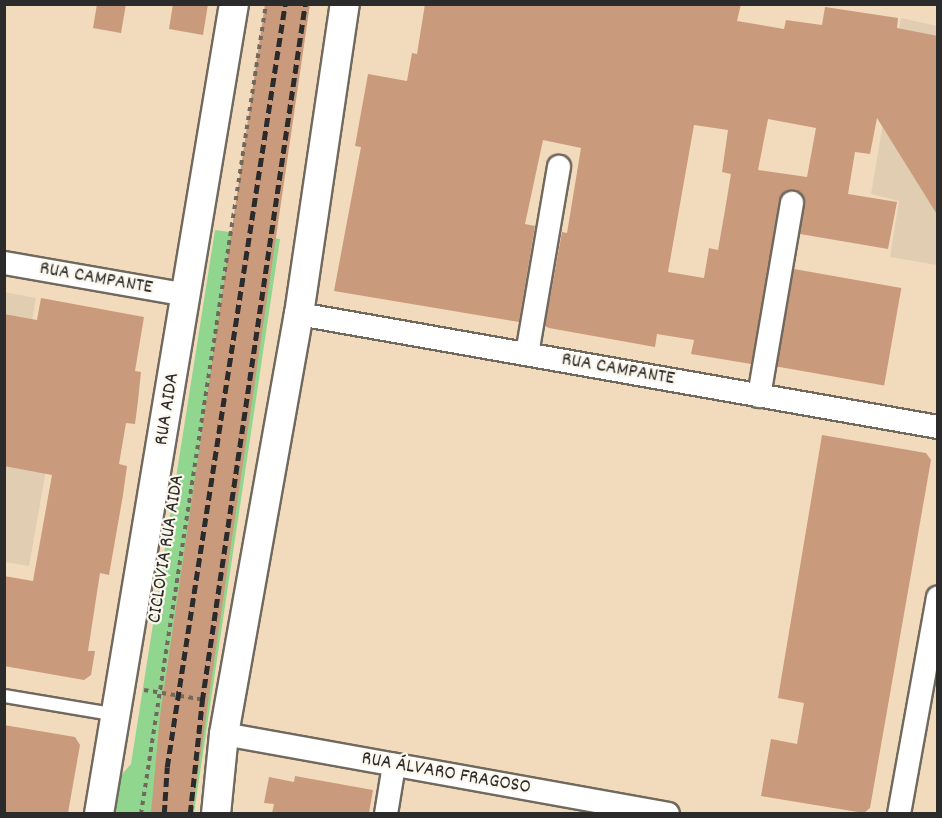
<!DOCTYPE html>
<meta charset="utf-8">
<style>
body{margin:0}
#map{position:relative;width:942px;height:818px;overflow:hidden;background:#f2dbbc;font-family:Dekko,sans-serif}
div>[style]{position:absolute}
.built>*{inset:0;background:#e1cdb2}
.green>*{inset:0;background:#91d68f}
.building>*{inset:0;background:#ca9a7c;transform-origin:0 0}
.path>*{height:4px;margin-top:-2px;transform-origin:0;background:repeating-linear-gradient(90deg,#71695e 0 4.5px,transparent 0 9px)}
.roads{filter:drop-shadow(2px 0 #71695e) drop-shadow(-2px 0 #71695e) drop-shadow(0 2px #71695e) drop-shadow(0 -2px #71695e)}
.service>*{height:12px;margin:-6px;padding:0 6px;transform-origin:6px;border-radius:6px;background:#fff}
.minor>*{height:22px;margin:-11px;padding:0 11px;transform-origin:11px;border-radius:11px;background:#fff}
.tertiary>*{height:28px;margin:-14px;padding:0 14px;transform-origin:14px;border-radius:14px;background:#fff}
.rail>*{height:4.5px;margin-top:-2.25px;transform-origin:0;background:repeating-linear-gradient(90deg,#2b2b2b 0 9px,transparent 0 13.5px)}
span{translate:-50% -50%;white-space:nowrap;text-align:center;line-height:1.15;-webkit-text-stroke:4.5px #fbf7ec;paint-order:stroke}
.street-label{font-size:20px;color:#2b2b2b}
.frame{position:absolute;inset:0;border:6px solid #2b2b2b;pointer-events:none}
</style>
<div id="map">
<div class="built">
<i style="clip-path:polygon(901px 18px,937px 26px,937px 265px,890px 257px,899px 201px,871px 194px)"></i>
<i style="clip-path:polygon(4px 292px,36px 298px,23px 373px,62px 380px,29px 566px,5px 562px)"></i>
</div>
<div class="green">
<i style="clip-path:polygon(215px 230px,280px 239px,194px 813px,110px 814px,116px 781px,131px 764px)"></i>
</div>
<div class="building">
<i style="clip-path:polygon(97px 4px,126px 4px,121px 33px,93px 28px)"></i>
<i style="clip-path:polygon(173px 4px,208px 4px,203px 35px,169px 29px)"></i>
<i style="clip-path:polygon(265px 4px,310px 4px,192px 813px,151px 813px,160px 716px)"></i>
<i style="clip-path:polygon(evenodd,425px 4px,741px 4px,737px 21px,784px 29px,786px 20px,822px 25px,825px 7px,898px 18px,897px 28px,938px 36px,938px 216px,877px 118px,870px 154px,855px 152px,848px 194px,897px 202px,888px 249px,800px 234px,804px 198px,794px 190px,782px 194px,751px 364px,691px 354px,694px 340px,657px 334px,655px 347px,549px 328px,545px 326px,562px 232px,567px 233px,581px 148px,543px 140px,525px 224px,535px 226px,519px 322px,334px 291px,361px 147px,355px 146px,368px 74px,407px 81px,412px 53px,417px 54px,425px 4px,768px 119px,816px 128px,807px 177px,758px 170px,768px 119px,425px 4px,694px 125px,728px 130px,722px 172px,731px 174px,725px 210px,718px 250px,709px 248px,704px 278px,668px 272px,694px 125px)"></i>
<i style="left:794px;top:269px;width:109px;height:99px;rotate:10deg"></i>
<i style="clip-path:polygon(41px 298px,144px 317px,135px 371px,141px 372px,138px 401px,135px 424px,126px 423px,119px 464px,127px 466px,123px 495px,109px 575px,100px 573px,88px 651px,95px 651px,91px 675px,84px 680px,4px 666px,4px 576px,33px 581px,52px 475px,4px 466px,4px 314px,37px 320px)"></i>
<i style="clip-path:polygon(822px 435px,926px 453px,931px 460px,870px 808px,864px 813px,761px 796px,771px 739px,797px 744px,804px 703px,778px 698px)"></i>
<i style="clip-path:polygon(4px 725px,75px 737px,80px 745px,68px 813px,4px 813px)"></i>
<i style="clip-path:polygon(295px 776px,373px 790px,369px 813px,272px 813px,274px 804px,264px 803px,269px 777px,294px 782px)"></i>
</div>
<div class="path">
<i style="left:144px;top:690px;width:62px;rotate:9.3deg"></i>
<i style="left:141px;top:814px;width:820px;rotate:-81.23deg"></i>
</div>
<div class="roads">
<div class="service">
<i style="left:4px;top:696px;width:115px;rotate:9.5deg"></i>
</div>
<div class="minor">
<i style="left:4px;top:263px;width:186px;rotate:9.9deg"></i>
<i style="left:299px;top:314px;width:649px;rotate:10.03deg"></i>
<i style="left:527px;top:354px;width:190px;rotate:-80.3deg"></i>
<i style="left:759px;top:396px;width:196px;rotate:-80.3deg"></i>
<i style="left:224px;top:734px;width:451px;rotate:10.2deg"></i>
<i style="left:386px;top:814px;width:50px;rotate:-80.7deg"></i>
<i style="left:899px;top:814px;width:220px;rotate:-79.8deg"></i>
</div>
<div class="tertiary">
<i style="left:99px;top:814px;width:821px;rotate:-80.54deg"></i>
<i style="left:216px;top:814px;width:80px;rotate:-84.3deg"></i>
<i style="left:224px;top:734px;width:427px;rotate:-79.9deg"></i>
<i style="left:299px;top:314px;width:313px;rotate:-81.6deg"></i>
</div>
</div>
<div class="rail">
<i style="left:164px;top:814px;width:47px;rotate:-86.3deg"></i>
<i style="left:167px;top:767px;width:772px;rotate:-81.21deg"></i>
<i style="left:190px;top:814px;width:114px;rotate:-83.9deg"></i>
<i style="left:202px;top:701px;width:705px;rotate:-81.59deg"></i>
</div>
<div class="street-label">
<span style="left:96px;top:279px;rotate:10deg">RUA CAMPANTE</span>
<span style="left:618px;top:370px;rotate:10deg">RUA CAMPANTE</span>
<span style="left:168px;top:409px;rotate:-81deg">RUA AIDA</span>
<span style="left:167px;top:549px;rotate:-81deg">CICLOVIA RUA AIDA</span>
<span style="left:446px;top:774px;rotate:10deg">RUA ÁLVARO FRAGOSO</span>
</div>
<div class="frame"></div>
</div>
